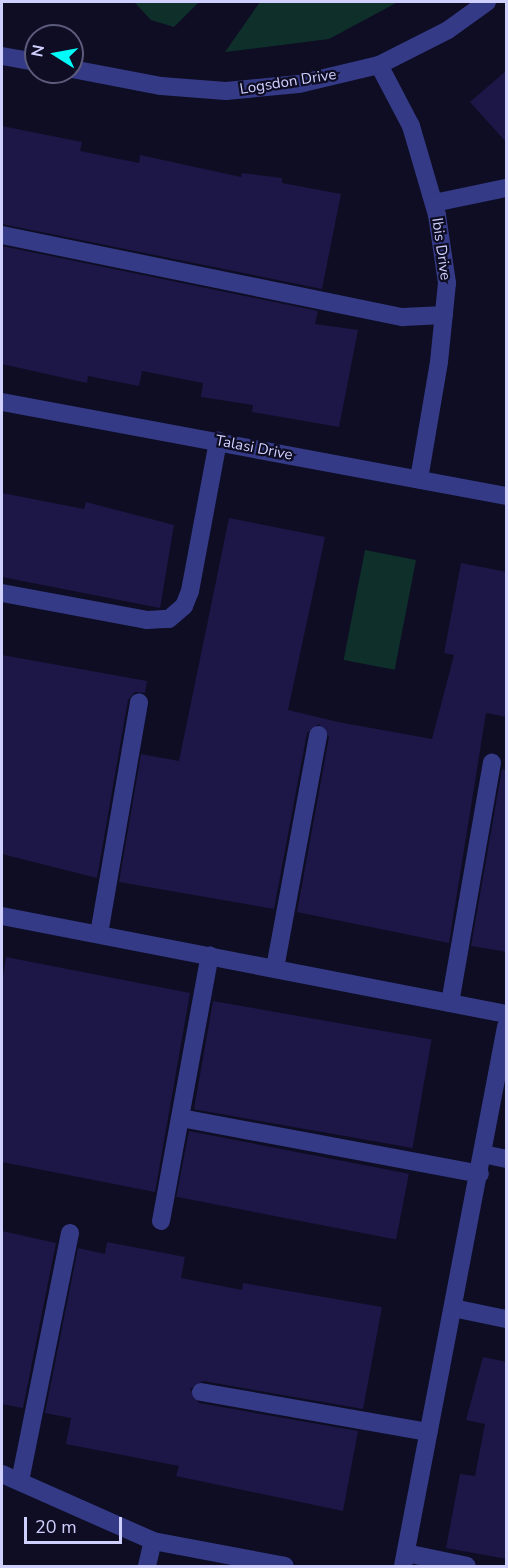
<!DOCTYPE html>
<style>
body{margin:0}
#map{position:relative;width:508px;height:1568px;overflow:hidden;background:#0e0d24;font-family:"Nunito Sans",sans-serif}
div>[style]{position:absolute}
.green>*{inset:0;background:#0f2f2a;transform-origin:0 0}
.building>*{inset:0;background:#1c1746;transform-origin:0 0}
.minor>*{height:18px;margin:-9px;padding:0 9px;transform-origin:9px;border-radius:9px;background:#343a86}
span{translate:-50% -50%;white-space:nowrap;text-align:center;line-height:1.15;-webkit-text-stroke:4.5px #0e0d24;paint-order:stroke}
.street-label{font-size:15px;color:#d0d0ff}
.frame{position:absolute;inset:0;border:3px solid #d0d0ff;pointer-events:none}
.north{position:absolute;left:24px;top:24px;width:60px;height:60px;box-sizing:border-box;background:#0e0d24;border:2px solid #5c5b7c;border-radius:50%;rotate:281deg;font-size:16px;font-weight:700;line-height:24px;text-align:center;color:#d0d0ff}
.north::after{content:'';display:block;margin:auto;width:21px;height:27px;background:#00fbf9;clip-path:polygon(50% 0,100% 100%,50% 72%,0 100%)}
.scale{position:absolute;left:24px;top:1517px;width:98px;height:27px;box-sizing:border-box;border:3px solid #d0d0ff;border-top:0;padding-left:8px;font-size:18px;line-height:21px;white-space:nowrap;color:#d0d0ff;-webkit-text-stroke:4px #0e0d24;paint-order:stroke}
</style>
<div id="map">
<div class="green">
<i style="clip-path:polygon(134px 2px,199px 2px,174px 27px,151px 20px)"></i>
<i style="clip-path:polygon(260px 2px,398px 2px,329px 39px,225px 52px)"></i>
<i style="left:365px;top:550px;width:52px;height:112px;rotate:11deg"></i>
</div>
<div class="building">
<i style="clip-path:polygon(507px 70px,507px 143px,470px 102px)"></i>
<i style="clip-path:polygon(2px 126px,82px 142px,80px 151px,139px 163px,140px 155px,241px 177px,242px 173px,282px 178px,282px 183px,341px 194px,322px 289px,2px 224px)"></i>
<i style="clip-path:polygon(2px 246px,318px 311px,315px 324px,358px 330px,339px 427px,252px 412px,253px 405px,201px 397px,203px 383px,142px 371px,139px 386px,88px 376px,87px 383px,2px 364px)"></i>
<i style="clip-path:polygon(2px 493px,84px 509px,86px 502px,174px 525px,160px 608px,2px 577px)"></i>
<i style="clip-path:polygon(229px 518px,325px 537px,288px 710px,338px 722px,432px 739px,454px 655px,444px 653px,461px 563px,507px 572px,507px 717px,486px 713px,449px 943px,297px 912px,329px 737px,319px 724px,307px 733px,274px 909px,119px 882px,141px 754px,179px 761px)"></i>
<i style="clip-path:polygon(2px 655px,147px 681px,145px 693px,135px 692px,128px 700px,97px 878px,2px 854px)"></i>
<i style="clip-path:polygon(502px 769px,507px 770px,507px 952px,471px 946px)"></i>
<i style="clip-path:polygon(6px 957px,190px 993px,155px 1192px,2px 1162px,2px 983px)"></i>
<i style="left:213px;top:1001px;width:222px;height:110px;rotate:10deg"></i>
<i style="left:189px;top:1131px;width:224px;height:67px;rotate:11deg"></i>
<i style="clip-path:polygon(2px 1231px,56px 1243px,23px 1408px,2px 1404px)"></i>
<i style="clip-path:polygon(107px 1242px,185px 1257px,181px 1278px,242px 1290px,243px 1283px,382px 1307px,363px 1409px,203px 1381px,190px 1389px,199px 1403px,358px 1431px,343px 1511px,176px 1476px,179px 1466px,66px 1444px,71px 1418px,45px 1413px,78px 1248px,105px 1254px)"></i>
<i style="clip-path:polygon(483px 1357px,507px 1362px,507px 1559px,446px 1548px,460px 1474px,475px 1476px,485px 1424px,466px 1420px)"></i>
</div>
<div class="minor">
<i style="left:2px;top:56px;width:35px;rotate:10deg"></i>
<i style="left:379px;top:65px;width:69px;rotate:62.3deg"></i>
<i style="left:411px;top:126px;width:93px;rotate:73.7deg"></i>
<i style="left:437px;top:215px;width:69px;rotate:81.6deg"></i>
<i style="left:447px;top:283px;width:79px;rotate:95.8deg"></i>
<i style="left:439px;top:362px;width:119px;rotate:99.7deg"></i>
<i style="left:72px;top:69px;width:91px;rotate:10.8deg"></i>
<i style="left:161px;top:86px;width:65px;rotate:4.4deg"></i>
<i style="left:226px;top:91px;width:73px;rotate:-5.5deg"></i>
<i style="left:299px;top:84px;width:82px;rotate:-13.4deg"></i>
<i style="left:379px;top:65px;width:77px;rotate:-26.9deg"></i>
<i style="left:448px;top:30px;width:48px;rotate:-35.7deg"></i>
<i style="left:434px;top:203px;width:74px;rotate:-11.8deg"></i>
<i style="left:2px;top:235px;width:409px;rotate:11.6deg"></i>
<i style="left:403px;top:317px;width:41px;rotate:-2.8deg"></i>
<i style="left:2px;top:402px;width:513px;rotate:10.56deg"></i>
<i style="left:2px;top:593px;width:147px;rotate:10.5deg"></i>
<i style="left:147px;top:620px;width:22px;rotate:-3deg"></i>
<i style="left:169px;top:619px;width:20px;rotate:-41deg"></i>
<i style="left:184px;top:606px;width:16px;rotate:-68deg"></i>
<i style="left:190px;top:591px;width:153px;rotate:-79.4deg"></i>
<i style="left:2px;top:916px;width:513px;rotate:11deg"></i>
<i style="left:99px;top:934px;width:235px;rotate:-80.2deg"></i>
<i style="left:275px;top:968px;width:237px;rotate:-79.5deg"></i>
<i style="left:450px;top:1003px;width:244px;rotate:-80.1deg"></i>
<i style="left:181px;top:1118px;width:304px;rotate:10.6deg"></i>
<i style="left:483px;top:1154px;width:24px;rotate:12deg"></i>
<i style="left:161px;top:1221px;width:270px;rotate:-79.6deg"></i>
<i style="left:453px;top:1308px;width:54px;rotate:11.7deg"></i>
<i style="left:201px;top:1392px;width:231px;rotate:10deg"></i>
<i style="left:2px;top:1474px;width:165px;rotate:23.9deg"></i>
<i style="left:153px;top:1541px;width:134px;rotate:10.7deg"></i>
<i style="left:20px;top:1481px;width:253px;rotate:-78.6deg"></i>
<i style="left:406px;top:1553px;width:62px;rotate:12deg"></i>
<i style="left:147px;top:1566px;width:26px;rotate:-77deg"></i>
<i style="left:403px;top:1566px;width:549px;rotate:-79.18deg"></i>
</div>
<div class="street-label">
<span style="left:288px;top:82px;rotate:-9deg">Logsdon Drive</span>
<span style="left:441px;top:249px;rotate:82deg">Ibis Drive</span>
<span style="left:254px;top:448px;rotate:11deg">Talasi Drive</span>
</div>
<div class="frame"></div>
<div class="north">N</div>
<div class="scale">20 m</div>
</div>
